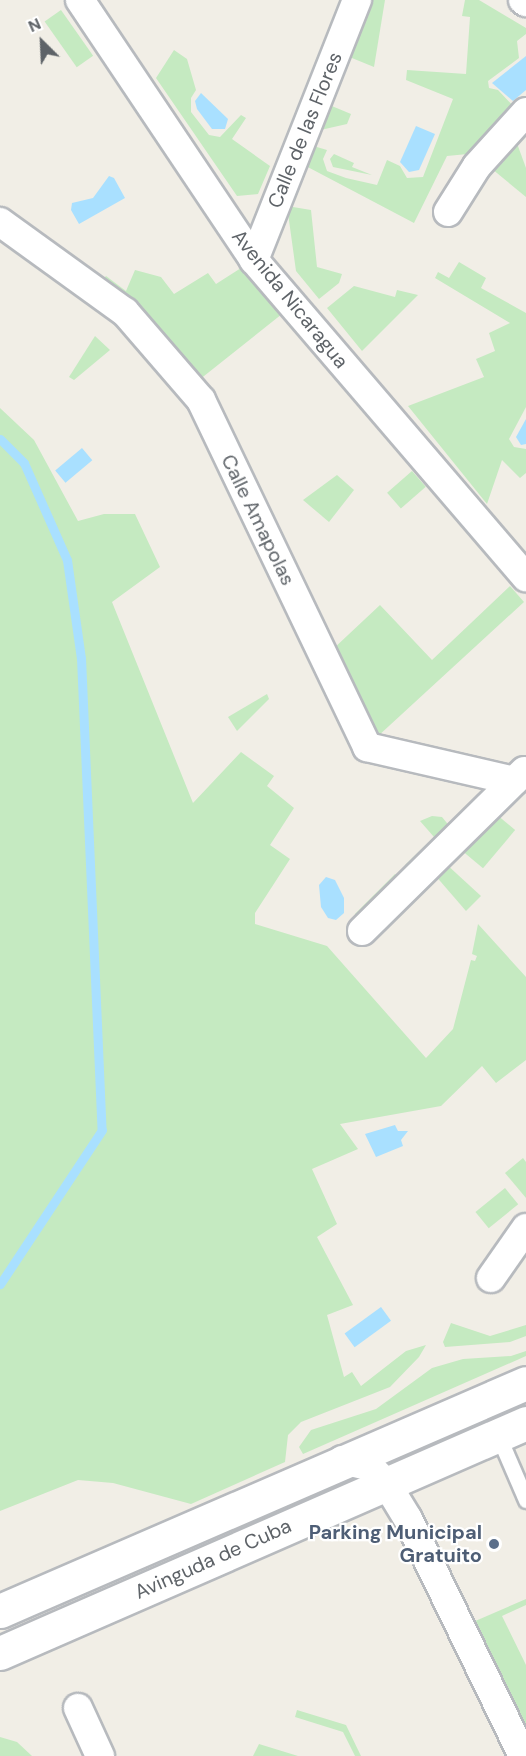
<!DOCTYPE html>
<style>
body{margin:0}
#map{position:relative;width:526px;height:1756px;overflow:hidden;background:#f1eee6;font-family:"DM Sans",sans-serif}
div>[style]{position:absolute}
.green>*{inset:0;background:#c5eac1;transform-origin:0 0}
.water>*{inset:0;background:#a9e0ff;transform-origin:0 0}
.stream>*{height:9px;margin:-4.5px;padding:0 4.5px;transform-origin:4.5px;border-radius:4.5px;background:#a9e0ff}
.roads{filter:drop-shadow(2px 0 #b7babe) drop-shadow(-2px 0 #b7babe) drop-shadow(0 2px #b7babe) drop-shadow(0 -2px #b7babe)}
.service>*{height:15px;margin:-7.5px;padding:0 7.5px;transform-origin:7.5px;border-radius:7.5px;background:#fff}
.minor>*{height:28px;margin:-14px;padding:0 14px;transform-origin:14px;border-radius:14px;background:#fff}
.secondary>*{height:33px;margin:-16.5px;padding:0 16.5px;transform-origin:16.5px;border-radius:16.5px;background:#fff}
.dots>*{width:16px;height:16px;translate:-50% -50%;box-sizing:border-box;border:3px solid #fff;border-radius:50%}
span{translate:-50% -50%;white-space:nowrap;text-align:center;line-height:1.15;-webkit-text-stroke:4.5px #fff;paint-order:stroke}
.street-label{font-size:20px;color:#5e6368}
.service-label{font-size:20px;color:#4e5e75;font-weight:700}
.right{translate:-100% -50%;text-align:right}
.north{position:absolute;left:12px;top:12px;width:60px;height:60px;-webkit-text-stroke:4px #fff;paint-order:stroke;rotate:336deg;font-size:16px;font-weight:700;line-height:24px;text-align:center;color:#5e6368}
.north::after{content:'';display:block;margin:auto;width:21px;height:27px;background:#5e6368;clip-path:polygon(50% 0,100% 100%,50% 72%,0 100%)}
</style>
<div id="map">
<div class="green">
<i style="clip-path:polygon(371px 0,385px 0,374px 67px,347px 56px)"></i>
<i style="clip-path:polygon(465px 0,479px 0,526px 28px,526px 34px,517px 41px,519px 58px,488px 81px,489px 88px,498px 90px,516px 109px,478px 153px,447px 156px,414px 223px,302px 164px,310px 145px,327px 150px,323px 159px,327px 171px,346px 178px,377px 185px,387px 160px,400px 166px,407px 178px,423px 177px,453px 99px,406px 80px,407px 70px,466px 74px,470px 17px,462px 16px)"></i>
<i style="left:61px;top:10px;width:56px;height:20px;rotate:55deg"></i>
<i style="clip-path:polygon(174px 50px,187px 59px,196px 90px,191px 98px,191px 112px,209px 135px,220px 137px,241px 115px,246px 118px,232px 139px,270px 166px,258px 194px,237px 196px,156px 78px)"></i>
<i style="clip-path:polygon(327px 104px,351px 114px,347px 124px,316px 131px)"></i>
<i style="clip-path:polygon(515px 138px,526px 168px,526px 197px,492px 169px)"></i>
<i style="clip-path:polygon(334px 154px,354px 163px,352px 167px,372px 175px,333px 167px,330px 159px)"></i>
<i style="clip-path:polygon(287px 206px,311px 210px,317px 267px,342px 274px,339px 283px,319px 299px,296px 271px)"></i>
<i style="clip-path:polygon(459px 262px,486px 278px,481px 288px,526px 313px,526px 407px,509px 439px,514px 447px,526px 449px,526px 473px,520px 478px,502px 460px,487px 504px,408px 406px,484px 377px,476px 359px,495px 351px,489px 333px,510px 323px,435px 278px,438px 272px,449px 278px)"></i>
<i style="clip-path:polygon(241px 268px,282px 314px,199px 380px,101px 282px,106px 276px,126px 291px,135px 270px,161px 277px,174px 294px,208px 273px,216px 284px)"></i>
<i style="clip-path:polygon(354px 286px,395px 297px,397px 290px,418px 295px,362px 351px,327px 308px)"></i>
<i style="clip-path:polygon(95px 336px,110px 350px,74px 380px,69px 377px)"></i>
<i style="clip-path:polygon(0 408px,34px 440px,78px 521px,104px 514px,135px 514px,160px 567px,112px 602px,193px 803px,241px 752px,274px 776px,267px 786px,294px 808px,270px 845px,290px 859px,255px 913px,255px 924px,327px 946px,426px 1058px,453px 1029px,471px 960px,475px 961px,477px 956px,472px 954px,478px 924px,526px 977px,526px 1060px,496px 1083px,482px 1066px,441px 1106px,340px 1124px,358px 1149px,312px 1169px,337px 1224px,317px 1237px,353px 1305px,327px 1315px,344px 1377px,352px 1372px,361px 1386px,406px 1351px,426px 1345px,419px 1357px,390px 1387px,301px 1422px,288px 1435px,285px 1462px,191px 1504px,113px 1483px,78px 1480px,0 1511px)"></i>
<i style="left:412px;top:471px;width:21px;height:33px;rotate:49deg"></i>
<i style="clip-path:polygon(337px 475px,354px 490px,329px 522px,303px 500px)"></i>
<i style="clip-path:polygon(510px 586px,524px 602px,377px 737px,332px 650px,380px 605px,432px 660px)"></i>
<i style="clip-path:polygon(267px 694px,269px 699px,237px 731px,228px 717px)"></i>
<i style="left:496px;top:814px;width:25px;height:50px;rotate:40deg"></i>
<i style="clip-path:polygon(432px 816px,442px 817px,451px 828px,408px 869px,405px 865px,434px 837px,420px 821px)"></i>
<i style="clip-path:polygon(445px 863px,481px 896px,466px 911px,434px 874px)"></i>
<i style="left:395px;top:874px;width:6px;height:57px;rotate:45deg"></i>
<i style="clip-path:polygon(523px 1158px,526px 1162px,526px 1198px,505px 1173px)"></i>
<i style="left:505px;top:1188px;width:21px;height:38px;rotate:51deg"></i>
<i style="clip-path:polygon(451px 1323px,490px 1336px,526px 1325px,526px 1336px,510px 1342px,445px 1347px,443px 1342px)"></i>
<i style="clip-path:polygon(526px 1351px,526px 1356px,303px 1454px,299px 1447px,311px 1430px,376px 1409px,432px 1368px,463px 1359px,511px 1356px)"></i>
<i style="clip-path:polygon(526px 1599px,526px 1605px,502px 1616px,526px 1665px,526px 1733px,473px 1622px)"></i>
<i style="clip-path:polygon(297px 1710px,346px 1725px,361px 1756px,355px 1756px,343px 1732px,295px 1717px)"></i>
<i style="clip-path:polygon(0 1737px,17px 1742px,32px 1756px,0 1756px)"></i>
<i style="clip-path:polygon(259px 1744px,298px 1756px,253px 1756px)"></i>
</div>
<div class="water">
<i style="clip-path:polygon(526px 56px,526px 90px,513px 101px,492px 83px)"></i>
<i style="clip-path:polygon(201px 93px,228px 119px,225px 129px,212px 129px,197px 109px,195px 101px)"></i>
<i style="clip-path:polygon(416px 126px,435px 134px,419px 170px,409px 172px,400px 162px)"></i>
<i style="clip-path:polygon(109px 176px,114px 178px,125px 198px,79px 224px,71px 210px,72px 203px,93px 198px)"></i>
<i style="clip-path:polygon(526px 419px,526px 444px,521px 445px,516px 437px)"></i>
<i style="left:82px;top:448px;width:16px;height:35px;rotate:50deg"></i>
<i style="clip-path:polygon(326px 877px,335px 880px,344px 898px,344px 913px,336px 920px,328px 918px,321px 907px,319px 885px)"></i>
<i style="clip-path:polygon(395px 1125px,398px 1131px,408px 1131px,401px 1140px,403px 1146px,376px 1157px,365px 1134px)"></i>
<i style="left:381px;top:1307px;width:17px;height:45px;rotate:54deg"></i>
</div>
<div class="stream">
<i style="left:0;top:439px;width:34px;rotate:45deg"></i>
<i style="left:24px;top:463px;width:106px;rotate:66.1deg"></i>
<i style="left:67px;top:560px;width:99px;rotate:81.9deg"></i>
<i style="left:81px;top:658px;width:472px;rotate:87.5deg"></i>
<i style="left:102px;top:1130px;width:185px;rotate:123.5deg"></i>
</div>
<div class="roads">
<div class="service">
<i style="left:498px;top:1435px;width:71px;rotate:66.7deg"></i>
</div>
<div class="minor">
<i style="left:80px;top:0;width:313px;rotate:56.2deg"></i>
<i style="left:254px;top:260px;width:418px;rotate:49.4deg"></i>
<i style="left:523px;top:0;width:4px;rotate:34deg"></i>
<i style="left:448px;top:212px;width:54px;rotate:-57.8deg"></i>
<i style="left:477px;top:166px;width:73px;rotate:-47.8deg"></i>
<i style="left:0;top:222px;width:154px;rotate:35.8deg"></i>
<i style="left:125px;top:312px;width:116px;rotate:49.2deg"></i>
<i style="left:201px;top:400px;width:385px;rotate:64.4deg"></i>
<i style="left:367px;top:747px;width:151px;rotate:13deg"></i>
<i style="left:254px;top:260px;width:280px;rotate:-68.4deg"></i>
<i style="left:362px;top:931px;width:228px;rotate:-44.6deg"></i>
<i style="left:491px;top:1278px;width:61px;rotate:-55deg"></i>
<i style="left:342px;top:1460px;width:28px;rotate:13deg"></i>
<i style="left:369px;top:1466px;width:24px;rotate:45deg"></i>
<i style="left:386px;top:1483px;width:42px;rotate:58.6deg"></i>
<i style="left:408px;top:1519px;width:263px;rotate:64.1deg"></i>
<i style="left:78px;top:1708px;width:53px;rotate:65.4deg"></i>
</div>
<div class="secondary">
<i style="left:0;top:1611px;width:573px;rotate:-23.43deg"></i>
<i style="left:0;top:1653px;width:574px;rotate:-23.62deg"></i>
</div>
</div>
<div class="dots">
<i style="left:494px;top:1544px;background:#5c6f8a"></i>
</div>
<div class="street-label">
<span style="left:305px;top:130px;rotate:-68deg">Calle de las Flores</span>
<span style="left:290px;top:299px;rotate:51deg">Avenida Nicaragua</span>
<span style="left:258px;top:520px;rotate:64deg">Calle Amapolas</span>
<span style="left:213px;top:1559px;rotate:-24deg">Avinguda de Cuba</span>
</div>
<div class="service-label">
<span class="right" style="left:482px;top:1544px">Parking Municipal<br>Gratuito</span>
</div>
<div class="north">N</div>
</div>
